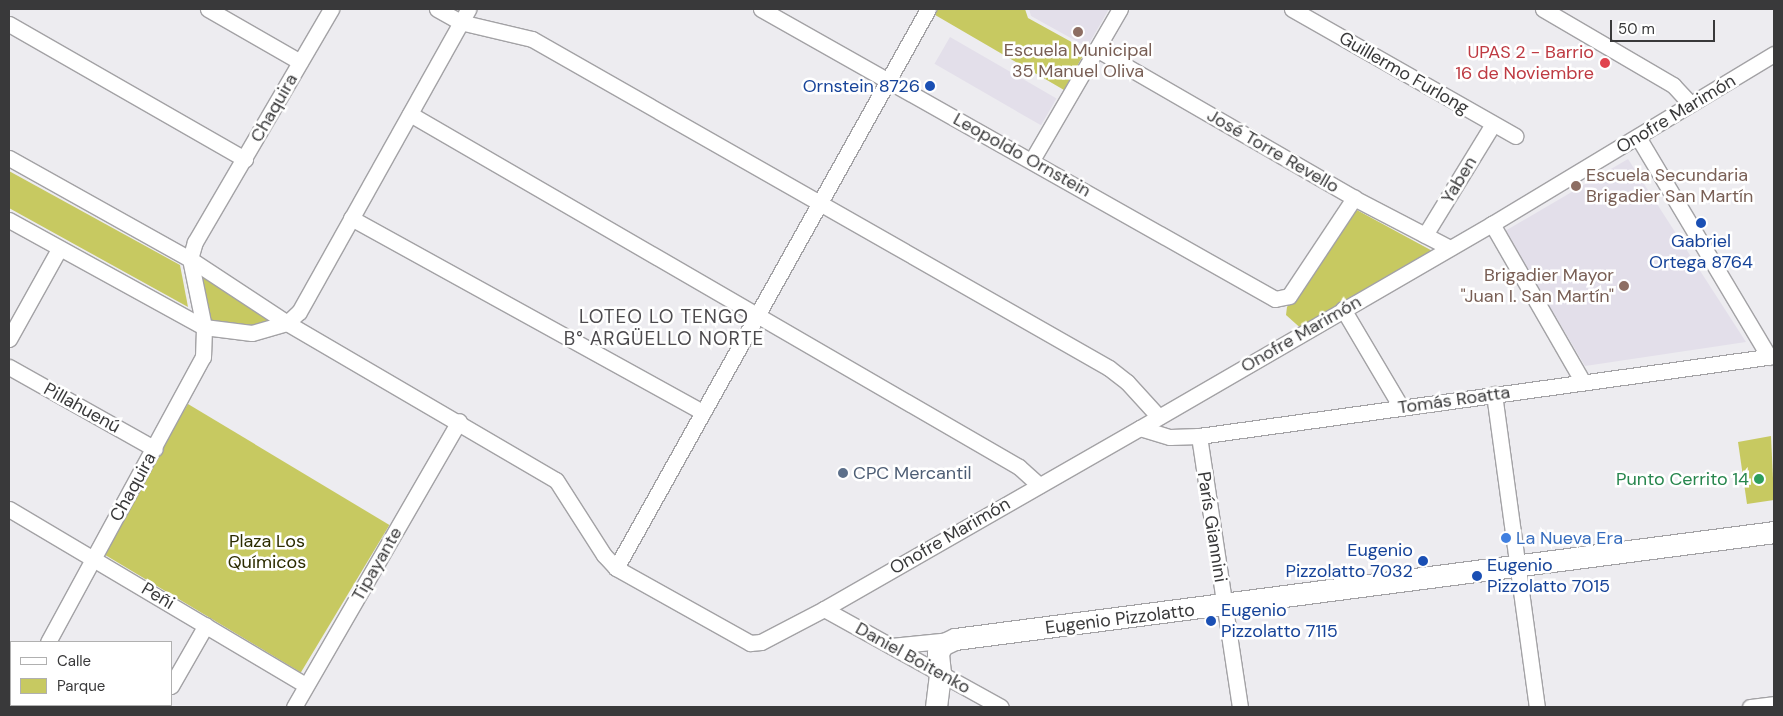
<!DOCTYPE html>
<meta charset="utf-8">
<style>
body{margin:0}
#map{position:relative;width:1783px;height:716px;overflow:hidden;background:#edecf0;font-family:"DM Sans",sans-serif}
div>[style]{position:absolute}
.built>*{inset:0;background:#e3dfea;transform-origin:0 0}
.green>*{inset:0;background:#c7c961;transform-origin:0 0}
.roads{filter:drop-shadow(1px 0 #a3a2a5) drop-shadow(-1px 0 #a3a2a5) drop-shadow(0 1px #a3a2a5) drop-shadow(0 -1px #a3a2a5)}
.street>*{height:15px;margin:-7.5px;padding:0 7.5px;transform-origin:7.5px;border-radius:7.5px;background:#fff}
.secondary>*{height:21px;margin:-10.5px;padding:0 10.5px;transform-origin:10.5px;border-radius:10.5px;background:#fff}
.dots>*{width:14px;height:14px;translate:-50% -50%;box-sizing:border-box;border:2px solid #fff;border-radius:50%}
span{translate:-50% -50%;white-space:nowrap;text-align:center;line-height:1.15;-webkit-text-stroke:5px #fff;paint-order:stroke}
.education-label{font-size:18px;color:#785e54}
.left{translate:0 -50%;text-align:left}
.right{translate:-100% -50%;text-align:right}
.health-label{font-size:18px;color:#be3a42}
.street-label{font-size:18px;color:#39393a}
.transit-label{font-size:18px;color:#164399}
.service-label{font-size:18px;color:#4e5e75}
.leisure-label{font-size:18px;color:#27864d}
.shop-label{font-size:18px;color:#366cbe}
.park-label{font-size:18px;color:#2c2c00}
.neighbourhood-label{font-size:19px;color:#4c4a4d;letter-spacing:1px}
.frame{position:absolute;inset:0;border:10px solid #39393a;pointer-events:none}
.legend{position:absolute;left:10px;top:641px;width:162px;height:65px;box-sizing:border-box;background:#fff;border:1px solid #b0b0b0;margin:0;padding:6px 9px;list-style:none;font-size:15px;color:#39393a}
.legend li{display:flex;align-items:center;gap:10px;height:25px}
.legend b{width:25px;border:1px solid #b0b0b0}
.scale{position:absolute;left:1610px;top:20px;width:105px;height:22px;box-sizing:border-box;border:2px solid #39393a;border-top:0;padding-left:6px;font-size:15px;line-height:18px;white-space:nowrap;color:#39393a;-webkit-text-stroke:4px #fff;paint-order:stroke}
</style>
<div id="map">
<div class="built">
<i style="clip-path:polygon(1029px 9px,1109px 9px,1087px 47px,1031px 16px)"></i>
<i style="left:950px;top:37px;width:123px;height:31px;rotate:30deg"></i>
<i style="clip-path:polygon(1628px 159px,1746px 342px,1585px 366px,1505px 231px)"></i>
</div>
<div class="green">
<i style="clip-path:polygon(932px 9px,1025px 9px,1028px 18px,1086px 50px,1064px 90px,930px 12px)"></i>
<i style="clip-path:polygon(9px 171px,180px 265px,188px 307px,9px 208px)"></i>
<i style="clip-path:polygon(1355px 209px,1438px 254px,1305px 332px,1286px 315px,1287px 307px)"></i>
<i style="clip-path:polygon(195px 269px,273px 324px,252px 328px,206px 324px)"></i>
<i style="left:188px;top:404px;width:235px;height:172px;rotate:31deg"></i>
<i style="clip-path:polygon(1771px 436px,1774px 500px,1747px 504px,1738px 442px)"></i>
</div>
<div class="roads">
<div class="street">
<i style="left:208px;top:9px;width:106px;rotate:29.9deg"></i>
<i style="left:437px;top:9px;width:26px;rotate:29deg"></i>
<i style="left:460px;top:22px;width:74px;rotate:13.3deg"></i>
<i style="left:532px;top:39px;width:664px;rotate:29.69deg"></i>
<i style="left:1109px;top:368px;width:23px;rotate:38deg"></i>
<i style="left:1127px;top:382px;width:47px;rotate:47.6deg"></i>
<i style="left:761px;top:9px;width:590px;rotate:29.43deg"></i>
<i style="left:1275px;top:299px;width:14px;rotate:-12deg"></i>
<i style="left:1289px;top:296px;width:118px;rotate:-56.4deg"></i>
<i style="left:1292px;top:9px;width:257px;rotate:29.6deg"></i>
<i style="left:1543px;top:9px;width:151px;rotate:30.3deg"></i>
<i style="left:1673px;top:85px;width:25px;rotate:47deg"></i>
<i style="left:9px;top:24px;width:272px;rotate:29.8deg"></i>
<i style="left:1098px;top:50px;width:296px;rotate:30deg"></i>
<i style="left:1354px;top:198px;width:108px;rotate:27.5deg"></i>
<i style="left:410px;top:114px;width:704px;rotate:30.1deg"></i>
<i style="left:1019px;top:467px;width:27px;rotate:42deg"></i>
<i style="left:1638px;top:137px;width:256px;rotate:59.2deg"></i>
<i style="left:9px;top:158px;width:207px;rotate:29.2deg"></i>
<i style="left:190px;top:259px;width:116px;rotate:33.4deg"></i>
<i style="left:287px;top:323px;width:311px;rotate:30.3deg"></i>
<i style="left:556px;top:480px;width:89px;rotate:57.4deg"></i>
<i style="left:604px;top:555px;width:18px;rotate:47deg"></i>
<i style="left:616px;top:568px;width:154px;rotate:29.2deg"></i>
<i style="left:750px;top:643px;width:11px;rotate:-5deg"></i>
<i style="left:761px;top:642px;width:71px;rotate:-27.6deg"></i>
<i style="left:824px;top:609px;width:364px;rotate:-29.8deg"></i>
<i style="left:1140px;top:428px;width:407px;rotate:-30.1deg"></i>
<i style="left:1492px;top:224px;width:329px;rotate:-31.1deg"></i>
<i style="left:1032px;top:160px;width:175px;rotate:-59.8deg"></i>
<i style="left:351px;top:218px;width:402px;rotate:28.9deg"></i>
<i style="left:9px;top:220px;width:222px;rotate:28.8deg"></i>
<i style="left:204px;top:327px;width:48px;rotate:7.1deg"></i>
<i style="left:252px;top:333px;width:36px;rotate:-16deg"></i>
<i style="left:287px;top:323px;width:16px;rotate:-43deg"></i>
<i style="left:299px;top:312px;width:347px;rotate:-60.8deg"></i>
<i style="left:1492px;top:224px;width:182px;rotate:60.1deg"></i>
<i style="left:1425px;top:235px;width:130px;rotate:-58.5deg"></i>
<i style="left:1343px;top:309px;width:114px;rotate:59.4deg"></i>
<i style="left:9px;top:339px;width:103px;rotate:-60.9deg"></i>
<i style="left:9px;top:367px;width:167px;rotate:29.3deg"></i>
<i style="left:1494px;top:394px;width:316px;rotate:82.2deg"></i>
<i style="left:1140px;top:428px;width:31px;rotate:17deg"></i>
<i style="left:1170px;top:437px;width:29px;rotate:-2deg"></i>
<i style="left:1199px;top:436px;width:581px;rotate:-7.92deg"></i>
<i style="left:1199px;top:436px;width:274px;rotate:81.4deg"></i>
<i style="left:9px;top:509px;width:345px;rotate:30.7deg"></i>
<i style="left:616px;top:568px;width:640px;rotate:-60.83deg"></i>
<i style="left:824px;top:609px;width:202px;rotate:29deg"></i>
<i style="left:48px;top:642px;width:324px;rotate:-61.5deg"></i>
<i style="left:203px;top:357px;width:30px;rotate:-88deg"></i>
<i style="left:204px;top:327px;width:69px;rotate:-101.6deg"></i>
<i style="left:190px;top:259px;width:18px;rotate:-74deg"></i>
<i style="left:195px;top:242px;width:270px;rotate:-59.7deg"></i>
<i style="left:891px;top:646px;width:60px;rotate:-5.7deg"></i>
<i style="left:9px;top:649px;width:3px;rotate:45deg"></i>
<i style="left:171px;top:686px;width:70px;rotate:-60.2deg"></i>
<i style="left:12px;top:707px;width:2px;rotate:-63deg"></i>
<i style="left:159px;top:707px;width:3px;rotate:-45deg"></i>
<i style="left:294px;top:707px;width:330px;rotate:-60deg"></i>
<i style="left:1750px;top:707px;width:24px;rotate:-7deg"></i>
</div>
<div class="secondary">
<i style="left:936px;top:707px;width:34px;rotate:-83deg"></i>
<i style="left:940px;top:673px;width:20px;rotate:-96deg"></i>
<i style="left:938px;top:653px;width:9px;rotate:-63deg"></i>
<i style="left:942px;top:645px;width:14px;rotate:-25deg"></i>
<i style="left:955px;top:639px;width:826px;rotate:-7.44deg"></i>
</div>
</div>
<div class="dots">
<i style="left:1078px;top:32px;background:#8d6e63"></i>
<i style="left:1605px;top:63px;background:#e0444e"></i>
<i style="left:930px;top:86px;background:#1a4fb4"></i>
<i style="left:1576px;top:186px;background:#8d6e63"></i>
<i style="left:1701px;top:223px;background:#1a4fb4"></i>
<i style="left:1624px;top:286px;background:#8d6e63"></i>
<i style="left:843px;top:473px;background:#5c6f8a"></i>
<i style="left:1759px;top:479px;background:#2e9e5b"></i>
<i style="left:1506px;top:538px;background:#3f7fe0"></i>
<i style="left:1423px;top:561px;background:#1a4fb4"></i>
<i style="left:1477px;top:576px;background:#1a4fb4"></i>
<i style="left:1211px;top:621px;background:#1a4fb4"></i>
</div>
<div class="education-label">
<span style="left:1078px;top:61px">Escuela Municipal<br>35 Manuel Oliva</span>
<span class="left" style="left:1586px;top:186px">Escuela Secundaria<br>Brigadier San Martín</span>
<span class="right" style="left:1614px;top:286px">Brigadier Mayor<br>"Juan I. San Martín"</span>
</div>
<div class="health-label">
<span class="right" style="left:1594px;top:63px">UPAS 2 - Barrio<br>16 de Noviembre</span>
</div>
<div class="street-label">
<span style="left:1404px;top:73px;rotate:30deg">Guillermo Furlong</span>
<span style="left:274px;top:108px;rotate:-60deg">Chaquira</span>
<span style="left:1676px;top:114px;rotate:-31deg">Onofre Marimón</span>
<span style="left:1273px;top:151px;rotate:30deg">José Torre Revello</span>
<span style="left:1022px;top:155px;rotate:29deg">Leopoldo Ornstein</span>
<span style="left:1459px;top:180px;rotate:-59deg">Yaben</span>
<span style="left:1301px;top:334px;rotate:-30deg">Onofre Marimón</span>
<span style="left:1454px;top:400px;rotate:-8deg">Tomás Roatta</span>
<span style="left:82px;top:408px;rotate:29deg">Pillahuenú</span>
<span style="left:133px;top:487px;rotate:-61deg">Chaquira</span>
<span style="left:1212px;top:527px;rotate:81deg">París Giannini</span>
<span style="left:950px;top:536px;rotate:-30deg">Onofre Marimón</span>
<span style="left:377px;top:564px;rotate:-60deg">Tipayante</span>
<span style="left:158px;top:596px;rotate:31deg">Peñi</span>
<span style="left:1120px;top:619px;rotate:-7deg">Eugenio Pizzolatto</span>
<span style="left:913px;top:658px;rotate:29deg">Daniel Boitenko</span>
</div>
<div class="transit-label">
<span class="right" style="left:920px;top:86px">Ornstein 8726</span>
<span style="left:1701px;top:252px">Gabriel<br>Ortega 8764</span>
<span class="right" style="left:1413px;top:561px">Eugenio<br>Pizzolatto 7032</span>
<span class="left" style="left:1487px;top:576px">Eugenio<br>Pizzolatto 7015</span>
<span class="left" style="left:1221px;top:621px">Eugenio<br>Pizzolatto 7115</span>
</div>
<div class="service-label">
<span class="left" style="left:853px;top:473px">CPC Mercantil</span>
</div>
<div class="leisure-label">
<span class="right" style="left:1749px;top:479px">Punto Cerrito 14</span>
</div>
<div class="shop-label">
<span class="left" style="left:1516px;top:538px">La Nueva Era</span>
</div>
<div class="park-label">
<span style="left:267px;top:552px">Plaza Los<br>Químicos</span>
</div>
<div class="neighbourhood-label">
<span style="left:664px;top:328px">LOTEO LO TENGO<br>B° ARGÜELLO NORTE</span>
</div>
<div class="frame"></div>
<ul class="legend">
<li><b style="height:6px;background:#fff"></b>Calle</li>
<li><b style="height:14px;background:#c7c961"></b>Parque</li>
</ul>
<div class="scale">50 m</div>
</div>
